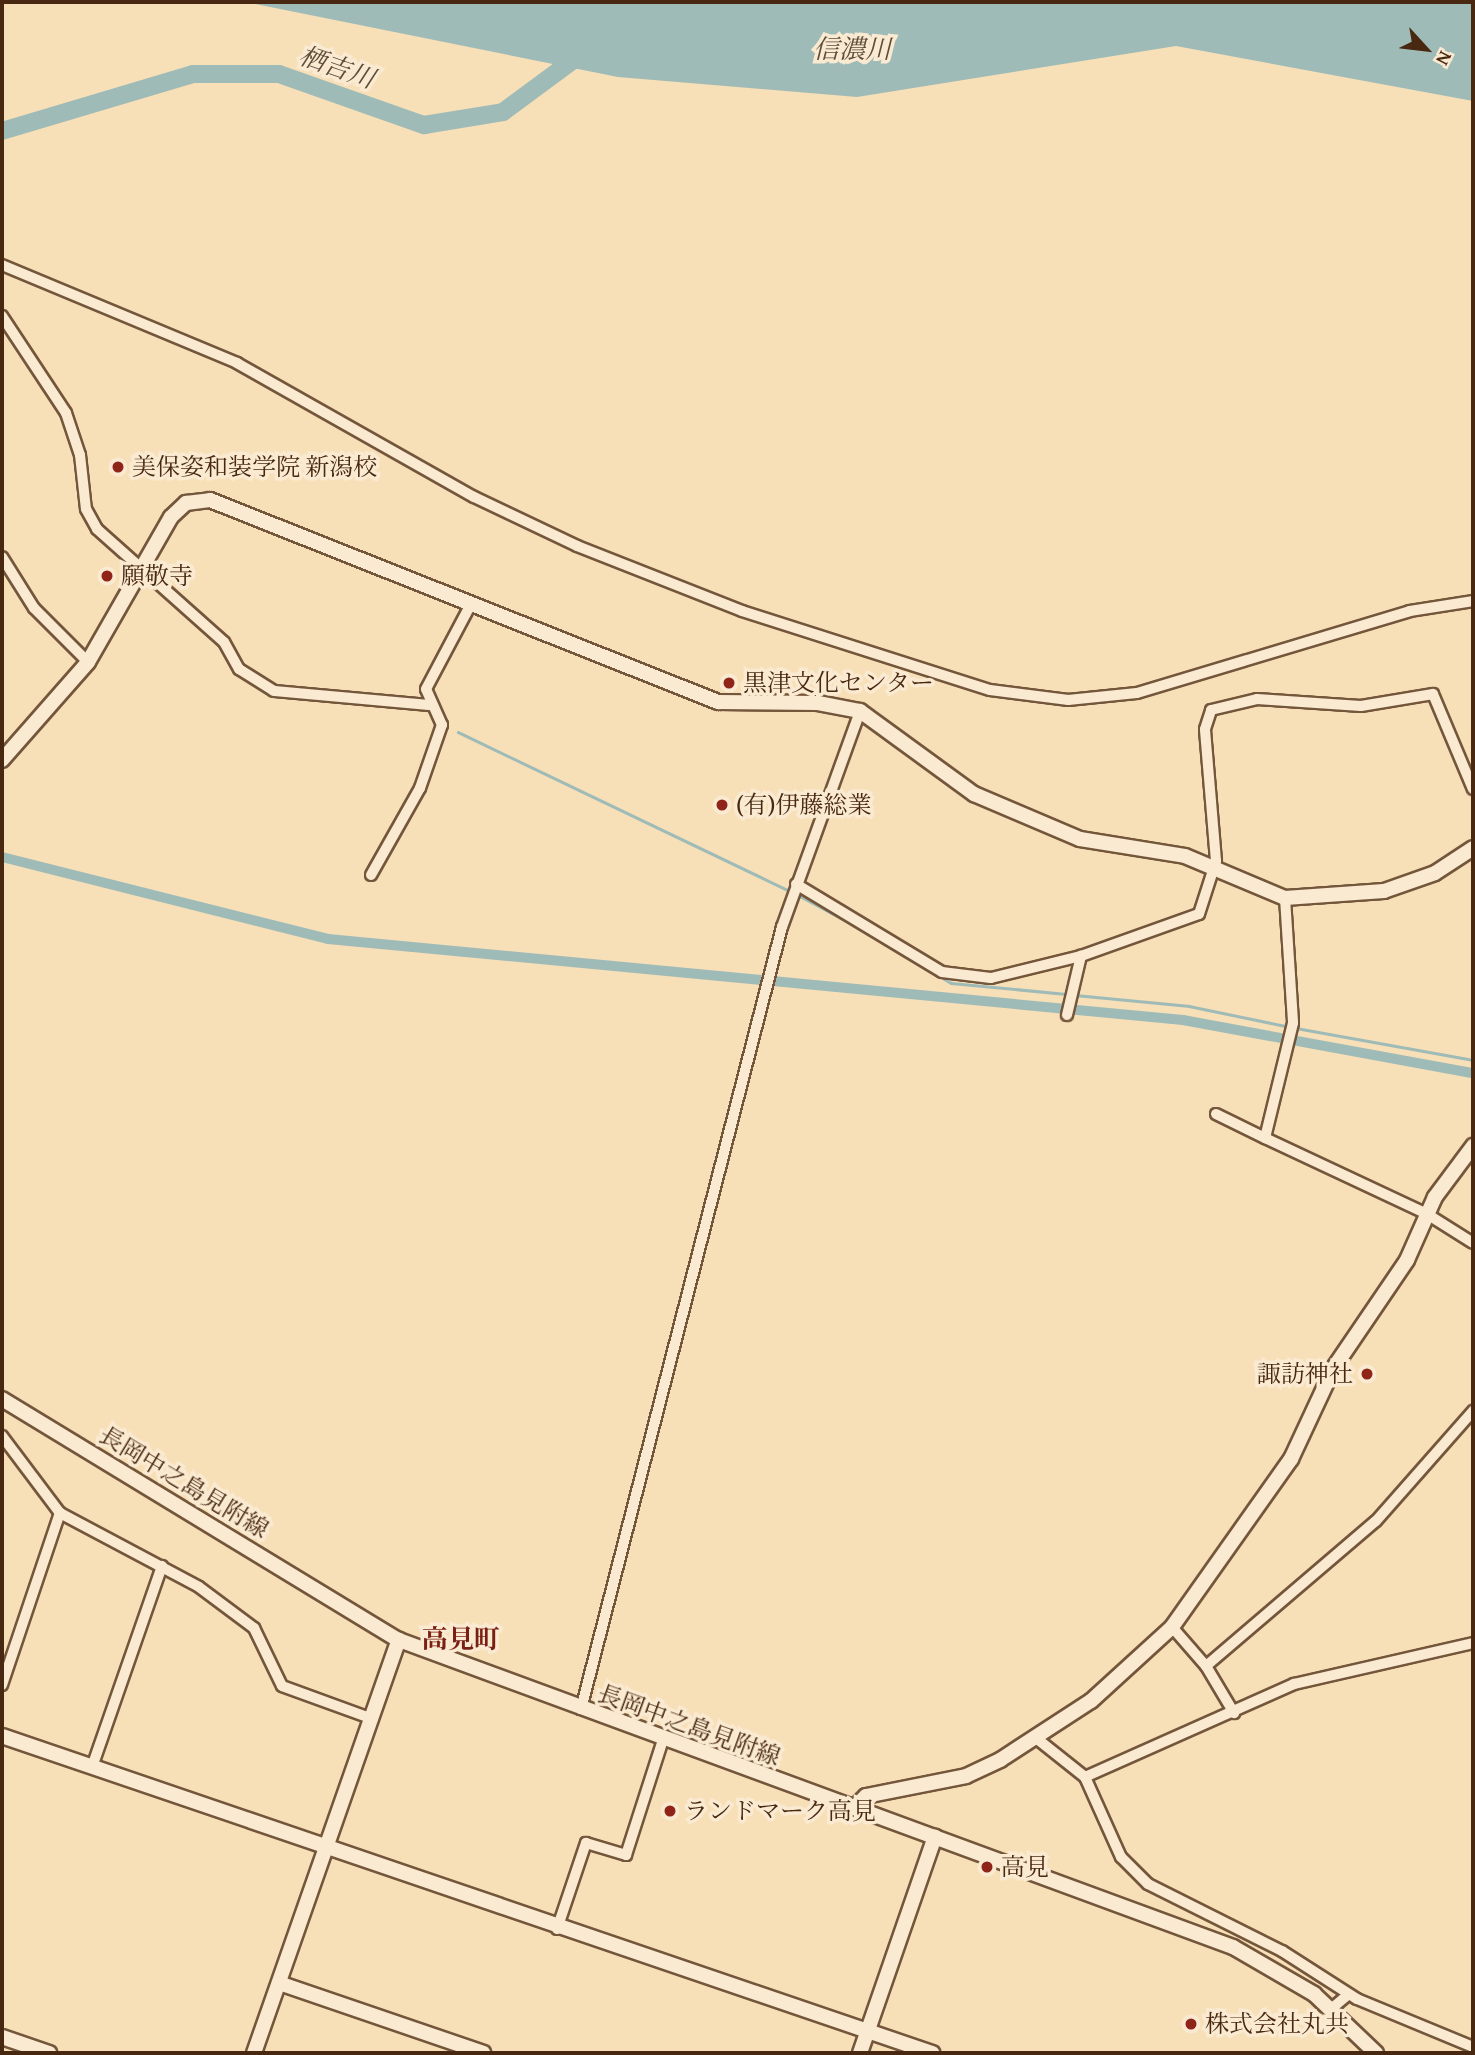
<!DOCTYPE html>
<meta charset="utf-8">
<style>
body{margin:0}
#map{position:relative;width:1475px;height:2055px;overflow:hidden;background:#f7dfb8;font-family:"Gentium Book Plus","Noto Serif JP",serif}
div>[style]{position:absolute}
.water>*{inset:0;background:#9fbbb7}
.stream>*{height:2.5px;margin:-1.25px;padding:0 1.25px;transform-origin:1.25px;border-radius:1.25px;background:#9fbbb7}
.canal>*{height:10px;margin:-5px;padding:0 5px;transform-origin:5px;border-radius:5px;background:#9fbbb7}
.river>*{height:18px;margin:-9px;padding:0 9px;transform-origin:9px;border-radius:9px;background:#9fbbb7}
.roads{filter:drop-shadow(2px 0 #74563b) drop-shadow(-2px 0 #74563b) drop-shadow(0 2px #74563b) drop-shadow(0 -2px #74563b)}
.street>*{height:10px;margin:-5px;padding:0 5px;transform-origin:5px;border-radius:5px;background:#faead1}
.secondary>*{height:14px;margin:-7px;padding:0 7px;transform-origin:7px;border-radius:7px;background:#faead1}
.dots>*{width:19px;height:19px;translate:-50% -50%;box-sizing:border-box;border:4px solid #faead1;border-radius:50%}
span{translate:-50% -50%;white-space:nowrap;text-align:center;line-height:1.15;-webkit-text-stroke:7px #faead1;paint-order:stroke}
.poi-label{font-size:24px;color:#482811}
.left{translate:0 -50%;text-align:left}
.right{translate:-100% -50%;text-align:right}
.street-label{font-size:24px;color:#482811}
.water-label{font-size:26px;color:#5e4d3a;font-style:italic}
.neighbourhood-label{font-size:26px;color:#7a1f14;font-weight:700}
.frame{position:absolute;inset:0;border:4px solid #482811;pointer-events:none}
.north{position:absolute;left:1391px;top:14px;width:70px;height:70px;-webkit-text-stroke:5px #faead1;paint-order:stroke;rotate:117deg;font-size:19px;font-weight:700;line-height:28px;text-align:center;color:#482811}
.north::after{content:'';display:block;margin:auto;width:24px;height:32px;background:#482811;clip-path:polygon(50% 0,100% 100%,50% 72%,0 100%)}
</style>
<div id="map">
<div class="water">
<i style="clip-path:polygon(245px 2px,1473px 2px,1473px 101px,1176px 46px,857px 97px,618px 77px)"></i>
</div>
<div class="stream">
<i style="left:458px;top:732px;width:370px;rotate:25.6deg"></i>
<i style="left:798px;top:895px;width:64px;rotate:28.2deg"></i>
<i style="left:890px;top:946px;width:71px;rotate:31.2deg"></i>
<i style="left:951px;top:983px;width:118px;rotate:5.4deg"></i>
<i style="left:1075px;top:995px;width:115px;rotate:5.5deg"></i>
<i style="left:1189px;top:1006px;width:103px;rotate:11.7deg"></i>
<i style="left:1296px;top:1028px;width:180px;rotate:10.2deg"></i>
</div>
<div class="canal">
<i style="left:2px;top:857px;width:336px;rotate:14.1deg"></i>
<i style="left:328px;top:939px;width:859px;rotate:5.41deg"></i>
<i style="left:1183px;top:1020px;width:295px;rotate:10.4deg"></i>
</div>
<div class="river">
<i style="left:2px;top:131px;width:199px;rotate:-16.6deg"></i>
<i style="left:193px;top:74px;width:86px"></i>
<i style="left:279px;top:74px;width:154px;rotate:19.4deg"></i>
<i style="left:424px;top:125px;width:80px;rotate:-9.3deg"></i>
<i style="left:503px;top:112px;width:101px;rotate:-36.5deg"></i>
</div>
<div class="roads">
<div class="street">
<i style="left:2px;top:265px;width:255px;rotate:22.6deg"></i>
<i style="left:237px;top:363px;width:272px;rotate:29.5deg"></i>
<i style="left:474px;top:497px;width:114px;rotate:25.4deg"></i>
<i style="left:577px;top:546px;width:177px;rotate:21.5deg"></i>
<i style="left:742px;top:611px;width:260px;rotate:17.7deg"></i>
<i style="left:990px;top:690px;width:79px;rotate:7.3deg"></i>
<i style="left:1068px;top:700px;width:69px;rotate:-5.8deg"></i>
<i style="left:1137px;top:693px;width:285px;rotate:-16.7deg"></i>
<i style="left:1410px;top:611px;width:64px;rotate:-9deg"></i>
<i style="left:2px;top:316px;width:116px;rotate:56.6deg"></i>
<i style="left:66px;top:413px;width:44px;rotate:71.6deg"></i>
<i style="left:80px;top:455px;width:54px;rotate:83.7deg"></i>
<i style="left:86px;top:509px;width:23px;rotate:61deg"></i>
<i style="left:97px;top:529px;width:170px;rotate:41.7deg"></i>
<i style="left:224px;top:642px;width:31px;rotate:61deg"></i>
<i style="left:239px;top:669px;width:41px;rotate:32.2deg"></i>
<i style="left:274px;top:691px;width:156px;rotate:5.2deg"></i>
<i style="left:2px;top:557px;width:60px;rotate:57.9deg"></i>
<i style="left:34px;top:608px;width:76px;rotate:45deg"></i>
<i style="left:371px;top:875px;width:100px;rotate:-60.6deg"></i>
<i style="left:420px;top:788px;width:67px;rotate:-70.8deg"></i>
<i style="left:442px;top:725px;width:39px;rotate:-114deg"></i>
<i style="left:426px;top:689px;width:94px;rotate:-62.1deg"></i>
<i style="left:796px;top:884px;width:170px;rotate:31.1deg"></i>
<i style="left:942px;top:972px;width:49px;rotate:7deg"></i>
<i style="left:991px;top:978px;width:93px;rotate:-13.7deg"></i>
<i style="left:1081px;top:956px;width:125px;rotate:-19.6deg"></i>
<i style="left:1199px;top:914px;width:56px;rotate:-72.2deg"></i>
<i style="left:1216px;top:861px;width:132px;rotate:-94.8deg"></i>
<i style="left:1205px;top:729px;width:20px;rotate:-72deg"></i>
<i style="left:1211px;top:710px;width:47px;rotate:-13.4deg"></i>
<i style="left:1257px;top:699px;width:104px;rotate:3.9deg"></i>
<i style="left:1361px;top:706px;width:73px;rotate:-9.5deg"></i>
<i style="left:1433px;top:694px;width:103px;rotate:67.2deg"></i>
<i style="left:1285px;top:898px;width:125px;rotate:86.3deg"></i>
<i style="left:1293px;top:1023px;width:118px;rotate:103.7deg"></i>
<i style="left:1265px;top:1138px;width:179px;rotate:25.1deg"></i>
<i style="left:1427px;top:1214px;width:54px;rotate:32.2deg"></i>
<i style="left:1067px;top:1015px;width:61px;rotate:-76.7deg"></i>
<i style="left:1216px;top:1114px;width:55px;rotate:26.1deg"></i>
<i style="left:2px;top:1436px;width:96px;rotate:53deg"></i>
<i style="left:60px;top:1513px;width:157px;rotate:28deg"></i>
<i style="left:199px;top:1587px;width:69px;rotate:36.7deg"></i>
<i style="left:254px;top:1628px;width:64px;rotate:64.2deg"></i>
<i style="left:282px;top:1686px;width:94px;rotate:20deg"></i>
<i style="left:1172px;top:1627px;width:52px;rotate:48.9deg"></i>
<i style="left:1206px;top:1666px;width:55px;rotate:59.2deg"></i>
<i style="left:1206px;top:1666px;width:223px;rotate:-40.5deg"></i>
<i style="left:1376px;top:1521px;width:147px;rotate:-48.6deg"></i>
<i style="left:2px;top:1685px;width:182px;rotate:-71.4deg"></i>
<i style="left:581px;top:1709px;width:807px;rotate:-75.59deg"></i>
<i style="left:782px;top:927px;width:230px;rotate:-70.1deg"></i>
<i style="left:1036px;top:1738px;width:63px;rotate:38.5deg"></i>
<i style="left:1085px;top:1777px;width:88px;rotate:65.8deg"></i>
<i style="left:1121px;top:1857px;width:38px;rotate:45deg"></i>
<i style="left:1148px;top:1884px;width:150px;rotate:26.6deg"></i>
<i style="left:1282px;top:1951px;width:89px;rotate:32.6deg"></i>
<i style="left:1357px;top:1999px;width:126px;rotate:22.5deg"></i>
<i style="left:92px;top:1767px;width:213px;rotate:-70.8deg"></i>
<i style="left:1085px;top:1777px;width:229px;rotate:-24deg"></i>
<i style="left:1294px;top:1684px;width:184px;rotate:-12.9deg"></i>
<i style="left:557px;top:1929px;width:91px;rotate:-71.4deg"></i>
<i style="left:586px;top:1843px;width:42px;rotate:16.7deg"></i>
<i style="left:626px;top:1855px;width:121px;rotate:-72.2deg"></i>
<i style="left:1331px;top:2009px;width:23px;rotate:-40deg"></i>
</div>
<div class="secondary">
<i style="left:2px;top:760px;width:130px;rotate:-48.7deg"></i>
<i style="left:88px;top:662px;width:167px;rotate:-60.2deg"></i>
<i style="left:171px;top:517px;width:21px;rotate:-43deg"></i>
<i style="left:186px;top:503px;width:24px;rotate:-7deg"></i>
<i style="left:210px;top:500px;width:547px;rotate:21.68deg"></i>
<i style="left:718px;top:702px;width:100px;rotate:0.6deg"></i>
<i style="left:818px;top:703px;width:43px;rotate:10.8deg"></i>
<i style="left:860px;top:711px;width:141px;rotate:36.1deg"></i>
<i style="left:974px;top:794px;width:115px;rotate:23deg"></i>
<i style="left:1080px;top:839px;width:106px;rotate:9.2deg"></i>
<i style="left:1185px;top:856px;width:108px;rotate:22.8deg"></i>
<i style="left:1285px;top:898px;width:99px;rotate:-4deg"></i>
<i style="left:1384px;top:891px;width:54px;rotate:-19.4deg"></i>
<i style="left:1435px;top:873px;width:45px;rotate:-33.3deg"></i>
<i style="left:2px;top:1399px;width:464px;rotate:31.3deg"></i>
<i style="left:399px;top:1640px;width:889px;rotate:20.21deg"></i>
<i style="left:1233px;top:1947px;width:94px;rotate:30.1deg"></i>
<i style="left:1314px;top:1994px;width:86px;rotate:43.6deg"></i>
<i style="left:2px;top:1736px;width:983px;rotate:18.82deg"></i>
<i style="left:854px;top:1808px;width:17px;rotate:-45deg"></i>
<i style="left:866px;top:1796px;width:102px;rotate:-11.3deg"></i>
<i style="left:966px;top:1776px;width:38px;rotate:-25deg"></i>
<i style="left:1000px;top:1760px;width:108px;rotate:-33deg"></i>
<i style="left:1091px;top:1701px;width:110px;rotate:-42.4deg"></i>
<i style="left:1172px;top:1627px;width:206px;rotate:-54.7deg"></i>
<i style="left:1291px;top:1459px;width:99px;rotate:-65deg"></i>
<i style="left:1333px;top:1369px;width:132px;rotate:-55.8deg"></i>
<i style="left:1407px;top:1260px;width:69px;rotate:-66deg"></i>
<i style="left:1435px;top:1197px;width:64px;rotate:-53.3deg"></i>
<i style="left:279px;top:1983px;width:216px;rotate:18.9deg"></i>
<i style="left:2px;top:2037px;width:50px;rotate:18.8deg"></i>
<i style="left:254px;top:2053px;width:438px;rotate:-70.7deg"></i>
<i style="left:860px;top:2053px;width:229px;rotate:-70.9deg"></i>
</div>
</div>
<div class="dots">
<i style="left:118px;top:467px;background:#8f2418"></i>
<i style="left:107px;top:576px;background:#8f2418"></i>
<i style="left:729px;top:683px;background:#8f2418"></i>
<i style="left:722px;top:805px;background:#8f2418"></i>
<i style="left:1367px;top:1374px;background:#8f2418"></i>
<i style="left:670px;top:1811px;background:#8f2418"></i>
<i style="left:987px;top:1867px;background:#8f2418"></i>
<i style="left:1191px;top:2024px;background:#8f2418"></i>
</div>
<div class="poi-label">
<span class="left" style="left:132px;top:467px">美保姿和装学院 新潟校</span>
<span class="left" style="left:121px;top:576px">願敬寺</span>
<span class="left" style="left:743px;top:683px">黒津文化センター</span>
<span class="left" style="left:736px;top:805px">(有)伊藤総業</span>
<span class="right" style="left:1353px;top:1374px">諏訪神社</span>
<span class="left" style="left:684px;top:1811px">ランドマーク高見</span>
<span class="left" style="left:1001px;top:1867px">高見</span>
<span class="left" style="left:1205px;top:2024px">株式会社丸共</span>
</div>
<div class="street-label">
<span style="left:184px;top:1482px;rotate:31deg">長岡中之島見附線</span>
<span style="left:689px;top:1725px;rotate:20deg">長岡中之島見附線</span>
</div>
<div class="water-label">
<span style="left:852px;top:49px">信濃川</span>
<span style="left:337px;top:67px;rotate:19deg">栖吉川</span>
</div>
<div class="neighbourhood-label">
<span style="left:461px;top:1639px">高見町</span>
</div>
<div class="frame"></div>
<div class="north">N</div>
</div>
